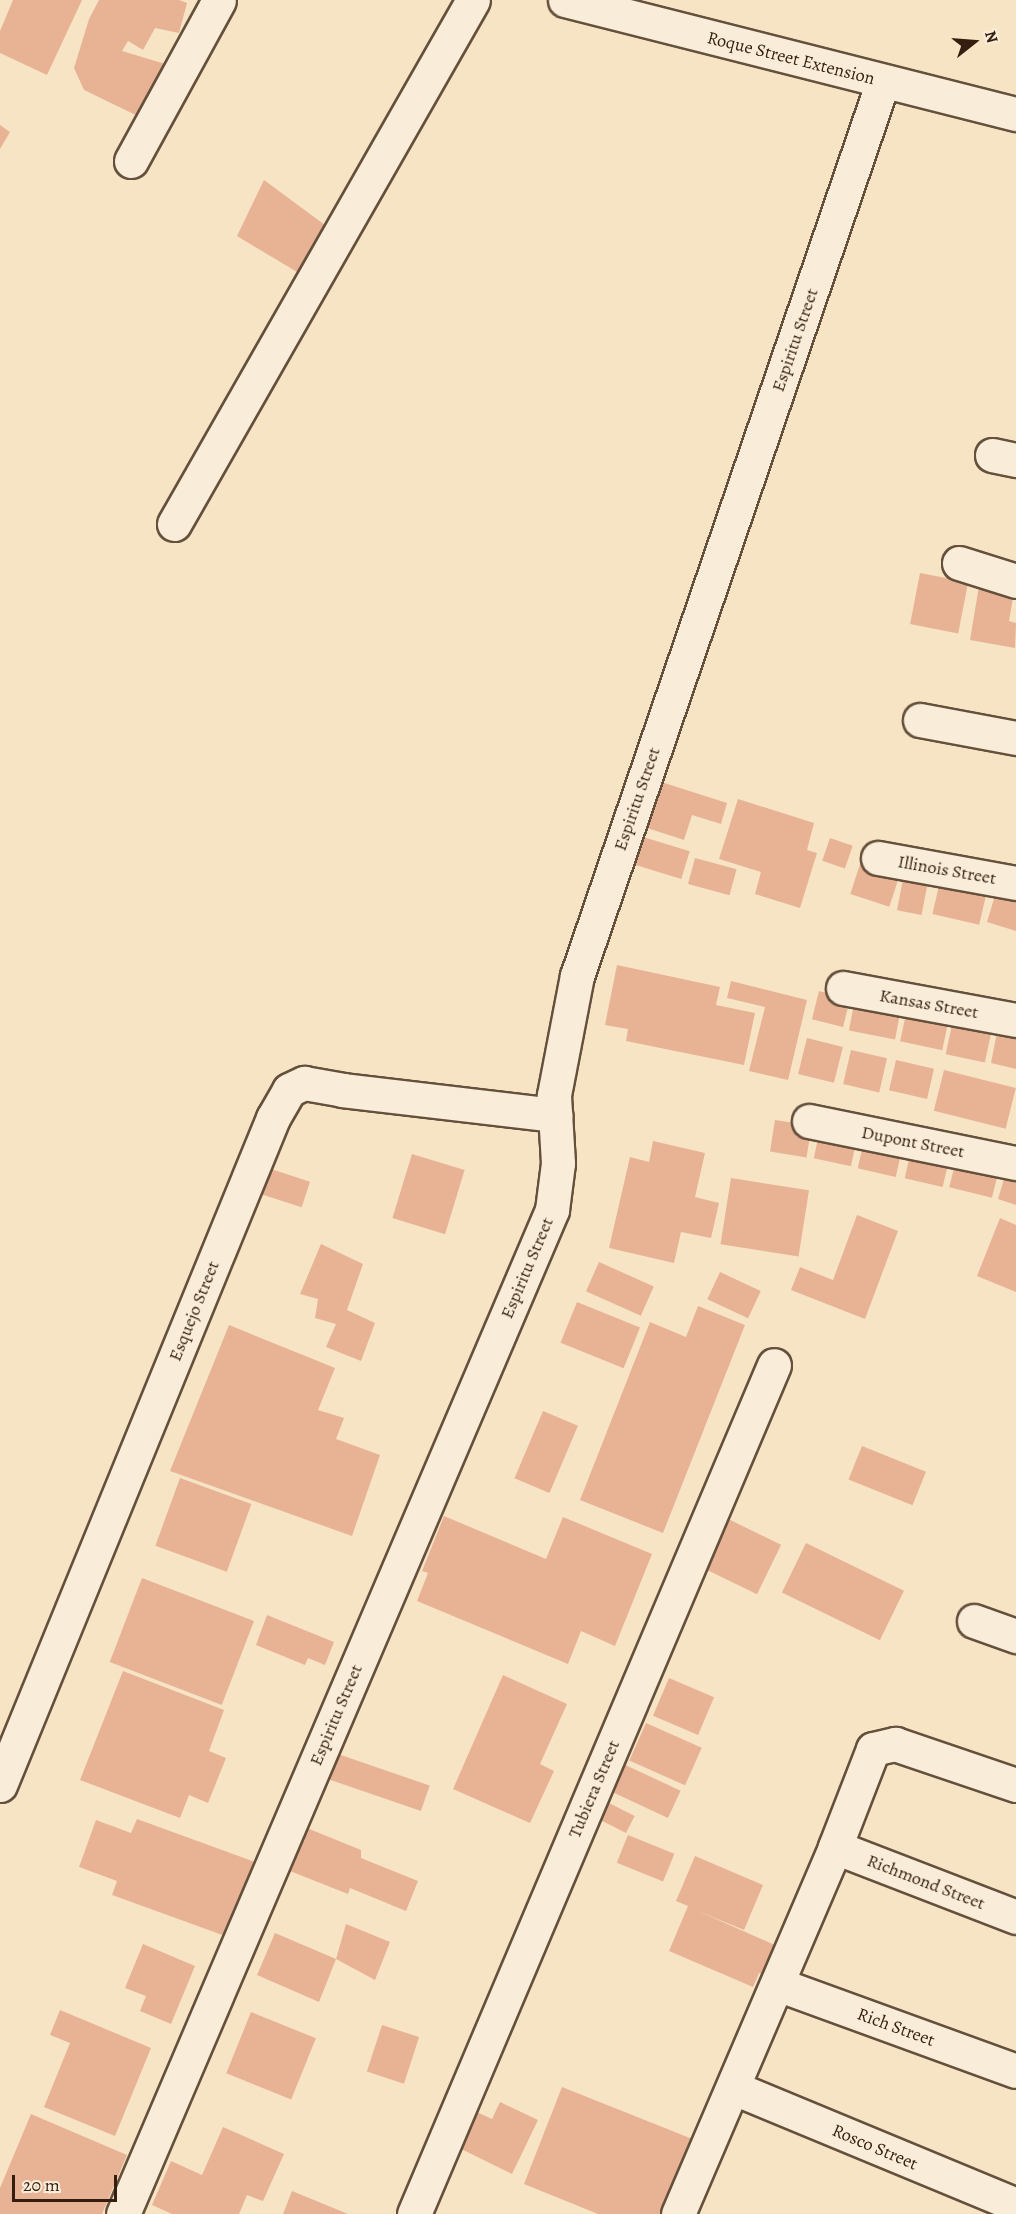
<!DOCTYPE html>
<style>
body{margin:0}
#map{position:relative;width:1016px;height:2214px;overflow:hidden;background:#f6e4c5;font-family:Alegreya,serif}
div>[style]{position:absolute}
.building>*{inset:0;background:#e8b395;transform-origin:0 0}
.roads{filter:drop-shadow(2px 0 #65503c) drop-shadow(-2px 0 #65503c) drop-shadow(0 2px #65503c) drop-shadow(0 -2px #65503c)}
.minor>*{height:33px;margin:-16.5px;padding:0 16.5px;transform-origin:16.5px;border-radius:16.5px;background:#f9edd9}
span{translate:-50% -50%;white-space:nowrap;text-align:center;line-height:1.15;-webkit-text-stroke:6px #f9edd9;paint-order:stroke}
.street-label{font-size:18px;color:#351e0f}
.north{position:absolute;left:944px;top:12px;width:60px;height:60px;-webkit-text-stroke:4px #f9edd9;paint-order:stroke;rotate:73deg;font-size:16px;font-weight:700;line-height:24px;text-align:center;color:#351e0f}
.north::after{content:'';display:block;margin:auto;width:21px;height:27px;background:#351e0f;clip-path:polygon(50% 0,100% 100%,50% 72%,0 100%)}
.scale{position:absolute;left:12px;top:2175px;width:105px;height:27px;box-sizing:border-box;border:3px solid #351e0f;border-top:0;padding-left:8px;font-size:18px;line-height:21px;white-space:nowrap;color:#351e0f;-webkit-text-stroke:4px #f9edd9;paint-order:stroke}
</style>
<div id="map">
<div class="building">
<i style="clip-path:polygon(13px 0,82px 0,47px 75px,0 53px,0 31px)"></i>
<i style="clip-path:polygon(99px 0,179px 0,187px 3px,179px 33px,155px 28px,143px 50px,128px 41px,122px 51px,172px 66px,144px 119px,84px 90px,74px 68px,89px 19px)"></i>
<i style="clip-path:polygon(0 125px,10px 132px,0 149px)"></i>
<i style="clip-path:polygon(264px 180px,329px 228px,302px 275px,237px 236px)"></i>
<i style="left:920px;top:573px;width:49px;height:52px;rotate:11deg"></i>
<i style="clip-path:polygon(979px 586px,1014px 592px,1009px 621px,1016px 623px,1015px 648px,970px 640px)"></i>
<i style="clip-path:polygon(655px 780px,727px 803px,721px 824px,692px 815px,684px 840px,641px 826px)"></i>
<i style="clip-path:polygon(738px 799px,814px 823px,807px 850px,817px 853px,800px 908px,755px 894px,761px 872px,719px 859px)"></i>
<i style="left:640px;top:836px;width:52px;height:29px;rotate:17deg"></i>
<i style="left:830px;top:838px;width:24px;height:24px;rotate:19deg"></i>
<i style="left:863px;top:855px;width:41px;height:41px;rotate:18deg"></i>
<i style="left:695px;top:858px;width:43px;height:27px;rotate:15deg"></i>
<i style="left:905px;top:869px;width:25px;height:42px;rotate:11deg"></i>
<i style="left:941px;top:877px;width:48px;height:38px;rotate:13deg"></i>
<i style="clip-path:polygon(997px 889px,1016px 894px,1016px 931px,987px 922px)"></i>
<i style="clip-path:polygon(617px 965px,720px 987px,716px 1005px,755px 1013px,744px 1065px,626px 1041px,628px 1029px,605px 1025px)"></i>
<i style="clip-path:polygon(731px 981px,807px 1000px,788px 1080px,749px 1071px,765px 1007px,727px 998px)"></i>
<i style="left:819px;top:991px;width:32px;height:29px;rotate:14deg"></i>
<i style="left:855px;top:999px;width:47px;height:32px;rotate:11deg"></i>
<i style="left:907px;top:1009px;width:43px;height:33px;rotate:12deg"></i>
<i style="left:953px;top:1020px;width:40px;height:35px;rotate:12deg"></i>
<i style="clip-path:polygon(998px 1027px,1016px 1031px,1016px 1069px,991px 1063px)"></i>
<i style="left:807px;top:1038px;width:37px;height:37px;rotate:14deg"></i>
<i style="left:851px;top:1050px;width:37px;height:35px;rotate:13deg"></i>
<i style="left:896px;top:1060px;width:39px;height:31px;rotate:13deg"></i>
<i style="left:944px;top:1070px;width:74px;height:42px;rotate:14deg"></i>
<i style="left:775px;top:1120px;width:37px;height:32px;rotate:9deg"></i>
<i style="left:820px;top:1129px;width:38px;height:30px;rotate:12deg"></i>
<i style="clip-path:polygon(653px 1141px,705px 1153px,695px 1197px,719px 1203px,711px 1238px,681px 1232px,674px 1263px,609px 1248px,630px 1157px,649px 1162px)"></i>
<i style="left:864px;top:1141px;width:39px;height:28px;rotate:13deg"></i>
<i style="left:911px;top:1151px;width:39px;height:28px;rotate:13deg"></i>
<i style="left:412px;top:1154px;width:55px;height:67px;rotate:17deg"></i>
<i style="left:956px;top:1160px;width:44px;height:28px;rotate:14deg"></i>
<i style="left:271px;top:1169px;width:41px;height:27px;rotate:18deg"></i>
<i style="clip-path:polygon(1006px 1172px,1016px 1175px,1016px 1205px,998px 1199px)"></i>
<i style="left:731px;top:1178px;width:79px;height:67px;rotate:9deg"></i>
<i style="clip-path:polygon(857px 1215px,898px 1231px,865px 1319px,791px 1290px,800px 1267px,833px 1280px)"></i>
<i style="clip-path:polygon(1000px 1218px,1016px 1225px,1016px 1292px,977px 1276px)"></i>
<i style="clip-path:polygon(321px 1244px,363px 1264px,347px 1310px,375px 1323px,361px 1361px,326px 1347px,336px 1324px,315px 1318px,318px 1299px,300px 1294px)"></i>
<i style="left:599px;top:1262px;width:60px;height:32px;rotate:24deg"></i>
<i style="left:720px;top:1272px;width:45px;height:30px;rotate:25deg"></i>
<i style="left:577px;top:1302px;width:68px;height:44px;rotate:22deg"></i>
<i style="clip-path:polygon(698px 1306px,745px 1325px,663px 1533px,580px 1500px,650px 1322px,686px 1337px)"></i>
<i style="clip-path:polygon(229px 1325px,335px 1368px,318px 1410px,344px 1418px,336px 1439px,380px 1455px,352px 1536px,170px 1471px)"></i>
<i style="left:543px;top:1411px;width:38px;height:73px;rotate:23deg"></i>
<i style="left:862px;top:1446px;width:69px;height:36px;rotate:22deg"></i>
<i style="left:180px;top:1478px;width:76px;height:72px;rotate:20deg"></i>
<i style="left:720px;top:1515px;width:68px;height:55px;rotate:26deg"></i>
<i style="clip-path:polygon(444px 1516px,546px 1559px,563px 1517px,652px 1554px,615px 1646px,581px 1631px,568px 1664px,417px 1601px,428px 1573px,422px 1571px)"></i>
<i style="left:806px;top:1543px;width:109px;height:55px;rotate:26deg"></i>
<i style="left:142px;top:1578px;width:120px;height:90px;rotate:21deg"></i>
<i style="clip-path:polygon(267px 1615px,334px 1642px,325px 1665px,308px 1658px,305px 1665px,256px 1645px)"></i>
<i style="clip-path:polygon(123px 1671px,224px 1710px,209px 1751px,226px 1758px,208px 1803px,189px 1795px,180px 1818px,80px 1780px)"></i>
<i style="clip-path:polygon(503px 1675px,567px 1704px,540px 1764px,554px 1771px,530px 1823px,453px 1789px)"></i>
<i style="left:669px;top:1678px;width:49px;height:41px;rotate:23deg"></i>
<i style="left:646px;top:1723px;width:61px;height:41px;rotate:24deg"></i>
<i style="left:338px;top:1754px;width:97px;height:27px;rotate:19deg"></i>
<i style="left:619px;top:1762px;width:68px;height:30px;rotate:25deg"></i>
<i style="left:607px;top:1802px;width:31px;height:19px;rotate:27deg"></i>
<i style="clip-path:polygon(137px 1819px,255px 1862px,228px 1937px,112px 1895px,117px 1881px,79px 1867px,96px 1820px,131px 1833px)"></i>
<i style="clip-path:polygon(307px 1828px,361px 1850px,361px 1858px,418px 1881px,406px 1911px,350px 1888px,348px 1894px,290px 1871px)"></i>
<i style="left:628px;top:1835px;width:50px;height:30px;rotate:22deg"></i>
<i style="clip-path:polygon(695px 1856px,763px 1885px,744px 1930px,698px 1911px,784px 1949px,771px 1978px,759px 1973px,753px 1987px,669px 1951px,688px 1906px,676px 1901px)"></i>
<i style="clip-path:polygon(346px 1924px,390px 1942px,375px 1980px,336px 1959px,319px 2002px,257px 1975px,275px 1933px,336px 1959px)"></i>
<i style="clip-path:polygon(143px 1944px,195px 1966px,171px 2024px,140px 2011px,146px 1996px,125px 1988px)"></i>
<i style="clip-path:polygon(60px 2010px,151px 2048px,115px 2136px,44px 2107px,70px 2043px,50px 2035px)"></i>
<i style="left:251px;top:2012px;width:70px;height:66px;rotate:22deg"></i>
<i style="left:382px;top:2025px;width:39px;height:49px;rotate:18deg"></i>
<i style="clip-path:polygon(562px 2087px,700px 2142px,672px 2214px,598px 2214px,524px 2184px)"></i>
<i style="clip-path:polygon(500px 2102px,538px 2120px,512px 2174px,449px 2143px,466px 2107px,492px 2119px)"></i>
<i style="clip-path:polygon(31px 2114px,127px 2155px,102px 2214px,0 2214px,0 2188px)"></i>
<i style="clip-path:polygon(223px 2127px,284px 2154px,263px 2201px,247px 2195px,239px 2214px,172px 2214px,152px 2205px,171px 2161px,202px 2175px)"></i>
<i style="clip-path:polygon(292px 2191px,348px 2214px,283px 2214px)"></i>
</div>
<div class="roads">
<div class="minor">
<i style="left:565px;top:0;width:465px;rotate:14.2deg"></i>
<i style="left:131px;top:161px;width:183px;rotate:-61.3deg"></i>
<i style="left:992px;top:455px;width:25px;rotate:12deg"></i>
<i style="left:174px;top:524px;width:603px;rotate:-60.29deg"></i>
<i style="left:959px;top:563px;width:60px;rotate:17.5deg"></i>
<i style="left:920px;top:720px;width:98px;rotate:10.6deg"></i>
<i style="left:878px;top:858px;width:140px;rotate:10.3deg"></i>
<i style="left:843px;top:988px;width:176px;rotate:10.5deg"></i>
<i style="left:809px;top:1121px;width:211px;rotate:11.5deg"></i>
<i style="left:974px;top:1621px;width:45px;rotate:19.7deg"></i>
<i style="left:0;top:1785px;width:721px;rotate:-67.74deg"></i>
<i style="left:273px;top:1118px;width:32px;rotate:-60deg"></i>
<i style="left:289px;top:1090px;width:17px;rotate:-25deg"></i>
<i style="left:304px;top:1083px;width:39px;rotate:10deg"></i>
<i style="left:342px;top:1090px;width:215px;rotate:6.7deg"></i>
<i style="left:835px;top:1847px;width:194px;rotate:21.1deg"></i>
<i style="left:777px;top:1984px;width:254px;rotate:20deg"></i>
<i style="left:734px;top:2088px;width:305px;rotate:22.5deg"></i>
<i style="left:123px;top:2214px;width:1092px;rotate:-66.86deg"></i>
<i style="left:552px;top:1210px;width:47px;rotate:-82.7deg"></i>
<i style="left:558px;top:1163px;width:68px;rotate:-93.4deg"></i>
<i style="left:554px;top:1095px;width:121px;rotate:-79.1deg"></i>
<i style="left:577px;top:976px;width:946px;rotate:-71.12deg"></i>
<i style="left:414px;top:2214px;width:922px;rotate:-67.02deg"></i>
<i style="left:678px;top:2214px;width:399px;rotate:-66.8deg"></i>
<i style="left:835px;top:1847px;width:105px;rotate:-68.8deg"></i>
<i style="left:873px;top:1749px;width:23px;rotate:-13deg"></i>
<i style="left:895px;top:1744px;width:128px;rotate:18.7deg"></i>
</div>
</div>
<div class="street-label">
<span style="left:791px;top:58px;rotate:14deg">Roque Street Extension</span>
<span style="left:795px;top:340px;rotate:-71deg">Espiritu Street</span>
<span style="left:637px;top:799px;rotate:-71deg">Espiritu Street</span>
<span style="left:947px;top:870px;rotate:10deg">Illinois Street</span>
<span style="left:929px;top:1004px;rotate:10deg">Kansas Street</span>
<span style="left:913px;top:1142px;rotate:11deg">Dupont Street</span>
<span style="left:527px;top:1268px;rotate:-67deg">Espiritu Street</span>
<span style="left:194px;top:1311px;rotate:-68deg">Esquejo Street</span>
<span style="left:336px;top:1715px;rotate:-67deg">Espiritu Street</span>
<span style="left:594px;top:1789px;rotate:-67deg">Tubiera Street</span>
<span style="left:926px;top:1882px;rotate:21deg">Richmond Street</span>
<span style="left:896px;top:2027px;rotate:20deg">Rich Street</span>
<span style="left:875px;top:2147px;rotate:23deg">Rosco Street</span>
</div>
<div class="north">N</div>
<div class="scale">20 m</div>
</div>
